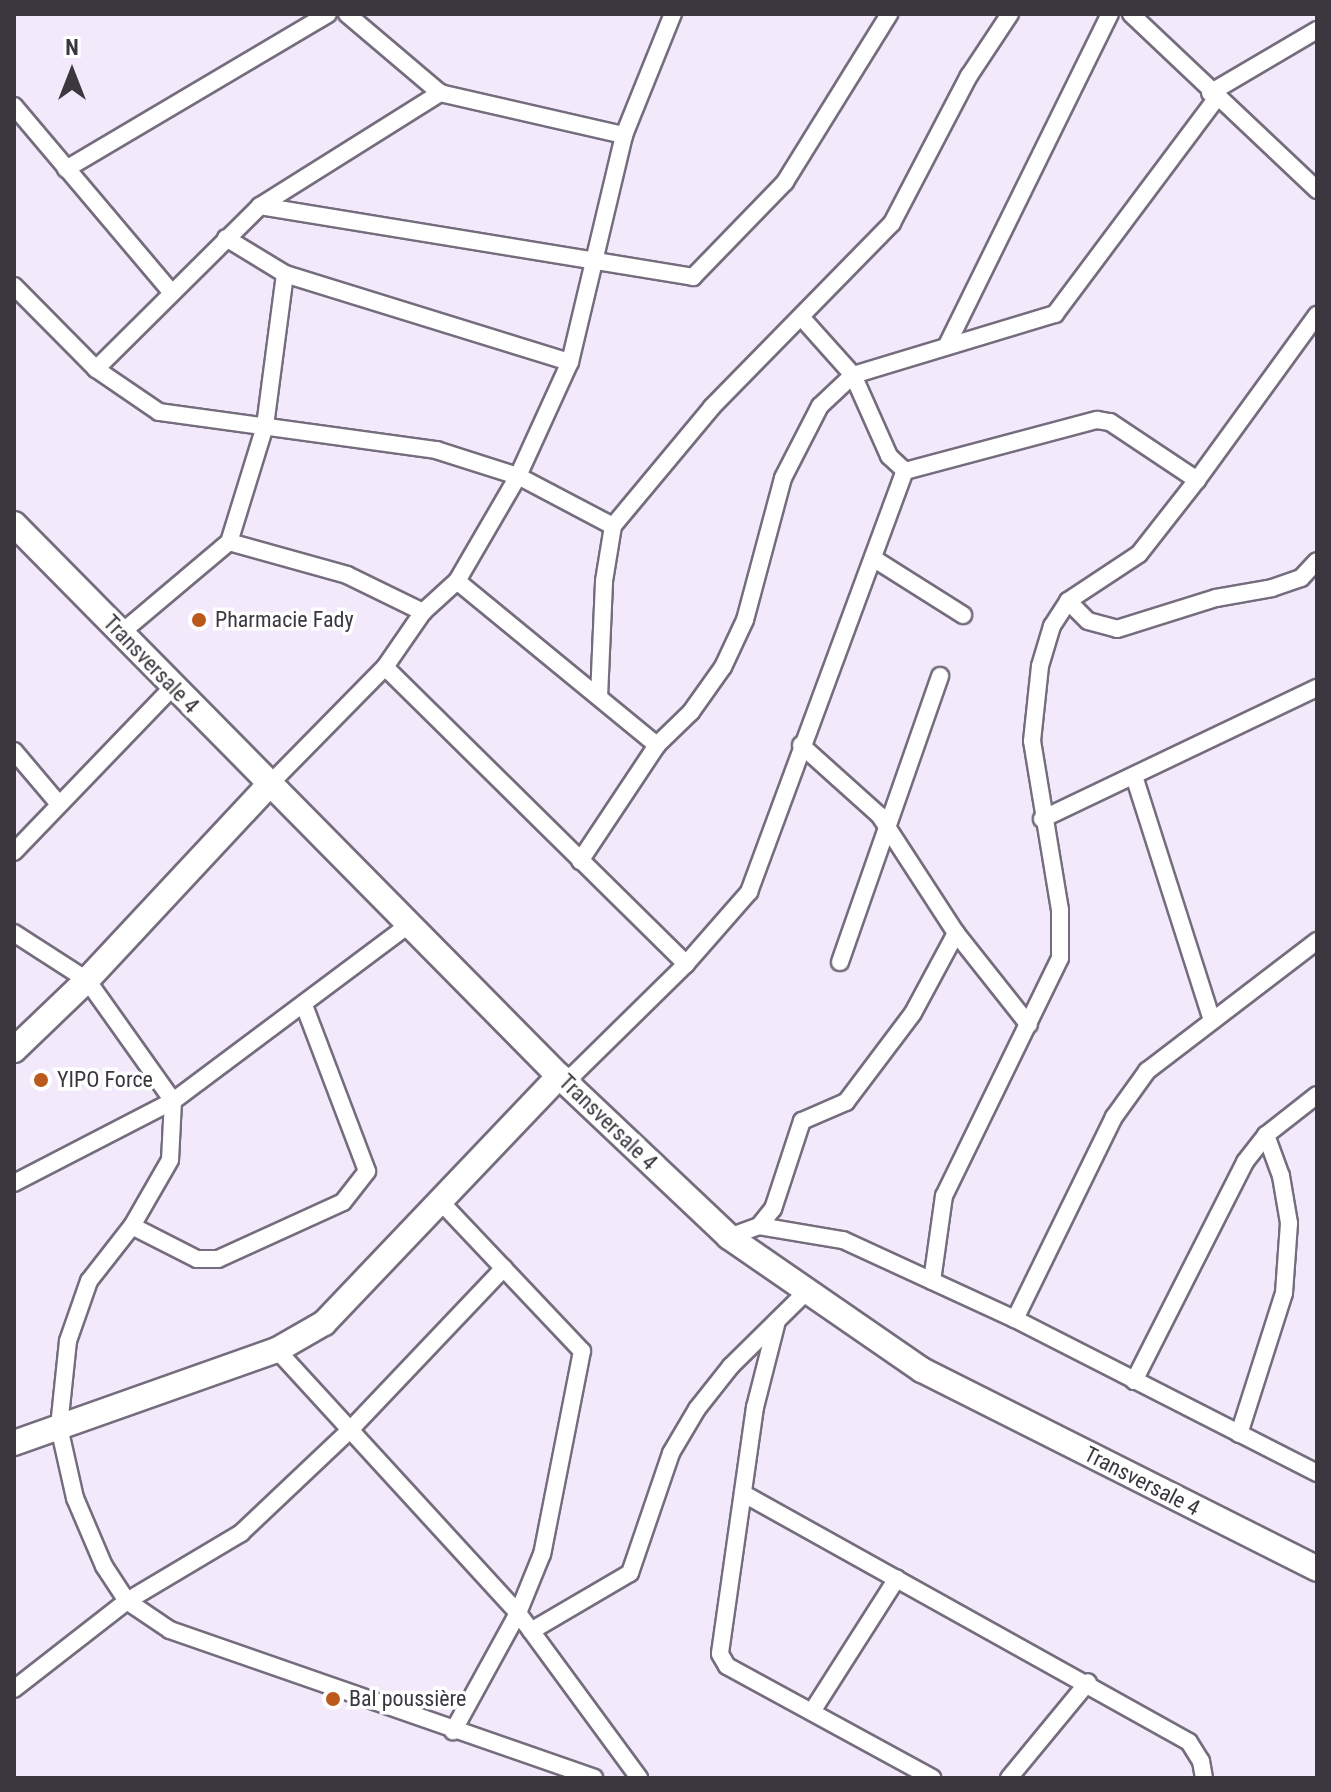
<!DOCTYPE html>
<meta charset="utf-8">
<style>
body{margin:0}
#map{position:relative;width:1331px;height:1792px;overflow:hidden;background:#f2e9fb;font-family:"Roboto Condensed",sans-serif}
div>[style]{position:absolute}
.roads{filter:drop-shadow(2px 0 #756d7d) drop-shadow(-2px 0 #756d7d) drop-shadow(0 2px #756d7d) drop-shadow(0 -2px #756d7d)}
.street>*{height:16px;margin:-8px;padding:0 8px;transform-origin:8px;border-radius:8px;background:#fff}
.secondary>*{height:24px;margin:-12px;padding:0 12px;transform-origin:12px;border-radius:12px;background:#fff}
.dots>*{width:22px;height:22px;translate:-50% -50%;box-sizing:border-box;border:4px solid #fff;border-radius:50%}
span{translate:-50% -50%;white-space:nowrap;text-align:center;line-height:1.15;-webkit-text-stroke:7px #fff;paint-order:stroke}
.poi-label{font-size:22px;color:#3b373e}
.left{translate:0 -50%;text-align:left}
.street-label{font-size:22px;color:#3b373e}
.frame{position:absolute;inset:0;border:16px solid #3b373e;pointer-events:none}
.north{position:absolute;left:32px;top:32px;width:80px;height:80px;-webkit-text-stroke:6px #fff;paint-order:stroke;rotate:0deg;font-size:22px;font-weight:700;line-height:32px;text-align:center;color:#3b373e}
.north::after{content:'';display:block;margin:auto;width:28px;height:36px;background:#3b373e;clip-path:polygon(50% 0,100% 100%,50% 72%,0 100%)}
</style>
<div id="map">
<div class="roads">
<div class="street">
<i style="left:347px;top:14px;width:122px;rotate:40.3deg"></i>
<i style="left:440px;top:93px;width:189px;rotate:12.9deg"></i>
<i style="left:1131px;top:14px;width:256px;rotate:43.4deg"></i>
<i style="left:1210px;top:93px;width:124px;rotate:-30.5deg"></i>
<i style="left:14px;top:106px;width:243px;rotate:49.8deg"></i>
<i style="left:66px;top:169px;width:304px;rotate:-30.6deg"></i>
<i style="left:260px;top:206px;width:439px;rotate:9.3deg"></i>
<i style="left:693px;top:277px;width:132px;rotate:-45.9deg"></i>
<i style="left:785px;top:182px;width:198px;rotate:-58.2deg"></i>
<i style="left:226px;top:238px;width:69px;rotate:31.4deg"></i>
<i style="left:285px;top:274px;width:298px;rotate:17.2deg"></i>
<i style="left:285px;top:274px;width:153px;rotate:97.5deg"></i>
<i style="left:265px;top:426px;width:121px;rotate:107.2deg"></i>
<i style="left:229px;top:542px;width:123px;rotate:15.6deg"></i>
<i style="left:347px;top:575px;width:85px;rotate:26deg"></i>
<i style="left:14px;top:286px;width:117px;rotate:45.3deg"></i>
<i style="left:96px;top:369px;width:76px;rotate:34.3deg"></i>
<i style="left:159px;top:412px;width:280px;rotate:7.8deg"></i>
<i style="left:436px;top:450px;width:86px;rotate:17.6deg"></i>
<i style="left:518px;top:476px;width:107px;rotate:27.8deg"></i>
<i style="left:802px;top:318px;width:76px;rotate:48.2deg"></i>
<i style="left:853px;top:375px;width:89px;rotate:66deg"></i>
<i style="left:889px;top:456px;width:22px;rotate:43deg"></i>
<i style="left:947px;top:345px;width:369px;rotate:-63.8deg"></i>
<i style="left:96px;top:369px;width:231px;rotate:-44.8deg"></i>
<i style="left:260px;top:206px;width:213px;rotate:-32.1deg"></i>
<i style="left:1197px;top:480px;width:204px;rotate:-54deg"></i>
<i style="left:876px;top:560px;width:103px;rotate:32.3deg"></i>
<i style="left:457px;top:581px;width:259px;rotate:39.4deg"></i>
<i style="left:121px;top:633px;width:141px;rotate:-40.1deg"></i>
<i style="left:385px;top:667px;width:423px;rotate:44.6deg"></i>
<i style="left:599px;top:697px;width:116px;rotate:-87.5deg"></i>
<i style="left:604px;top:581px;width:56px;rotate:-80.7deg"></i>
<i style="left:613px;top:526px;width:155px;rotate:-50.2deg"></i>
<i style="left:712px;top:407px;width:257px;rotate:-45.6deg"></i>
<i style="left:892px;top:223px;width:166px;rotate:-62.4deg"></i>
<i style="left:969px;top:76px;width:74px;rotate:-56.5deg"></i>
<i style="left:801px;top:745px;width:106px;rotate:41.9deg"></i>
<i style="left:880px;top:816px;width:140px;rotate:57deg"></i>
<i style="left:956px;top:933px;width:117px;rotate:51.6deg"></i>
<i style="left:14px;top:751px;width:68px;rotate:49.8deg"></i>
<i style="left:1134px;top:776px;width:253px;rotate:72.3deg"></i>
<i style="left:269px;top:785px;width:165px;rotate:-45.5deg"></i>
<i style="left:385px;top:667px;width:67px;rotate:-55.4deg"></i>
<i style="left:423px;top:612px;width:46px;rotate:-42.4deg"></i>
<i style="left:457px;top:581px;width:121px;rotate:-59.8deg"></i>
<i style="left:518px;top:476px;width:125px;rotate:-65.5deg"></i>
<i style="left:570px;top:362px;width:233px;rotate:-76.6deg"></i>
<i style="left:624px;top:135px;width:131px;rotate:-68deg"></i>
<i style="left:1042px;top:819px;width:305px;rotate:-25.5deg"></i>
<i style="left:14px;top:852px;width:229px;rotate:-46.1deg"></i>
<i style="left:580px;top:861px;width:139px;rotate:-56.4deg"></i>
<i style="left:657px;top:745px;width:47px;rotate:-44.1deg"></i>
<i style="left:691px;top:712px;width:55px;rotate:-54.6deg"></i>
<i style="left:723px;top:667px;width:52px;rotate:-64.9deg"></i>
<i style="left:745px;top:620px;width:147px;rotate:-75deg"></i>
<i style="left:783px;top:478px;width:81px;rotate:-62.8deg"></i>
<i style="left:820px;top:406px;width:45px;rotate:-43.2deg"></i>
<i style="left:853px;top:375px;width:211px;rotate:-16.8deg"></i>
<i style="left:1055px;top:314px;width:269px;rotate:-53.2deg"></i>
<i style="left:14px;top:933px;width:87px;rotate:32.8deg"></i>
<i style="left:87px;top:980px;width:148px;rotate:54.6deg"></i>
<i style="left:173px;top:1101px;width:59px;rotate:92.9deg"></i>
<i style="left:170px;top:1160px;width:76px;rotate:119.9deg"></i>
<i style="left:132px;top:1226px;width:70px;rotate:128deg"></i>
<i style="left:89px;top:1281px;width:64px;rotate:109.3deg"></i>
<i style="left:68px;top:1341px;width:86px;rotate:96deg"></i>
<i style="left:59px;top:1427px;width:73px;rotate:77.3deg"></i>
<i style="left:75px;top:1498px;width:74px;rotate:66.9deg"></i>
<i style="left:104px;top:1566px;width:42px;rotate:56.7deg"></i>
<i style="left:127px;top:1601px;width:52px;rotate:34deg"></i>
<i style="left:170px;top:1630px;width:449px;rotate:19.2deg"></i>
<i style="left:840px;top:962px;width:303px;rotate:-70.7deg"></i>
<i style="left:566px;top:1082px;width:168px;rotate:-44.5deg"></i>
<i style="left:686px;top:964px;width:96px;rotate:-48.8deg"></i>
<i style="left:749px;top:892px;width:449px;rotate:-69.7deg"></i>
<i style="left:905px;top:471px;width:199px;rotate:-14.9deg"></i>
<i style="left:1097px;top:420px;width:13px;rotate:9deg"></i>
<i style="left:1110px;top:422px;width:105px;rotate:33.7deg"></i>
<i style="left:1197px;top:480px;width:94px;rotate:128.1deg"></i>
<i style="left:1139px;top:554px;width:85px;rotate:146.5deg"></i>
<i style="left:1068px;top:601px;width:28px;rotate:45deg"></i>
<i style="left:1088px;top:621px;width:30px;rotate:15deg"></i>
<i style="left:1117px;top:629px;width:104px;rotate:-17.4deg"></i>
<i style="left:1216px;top:598px;width:57px;rotate:-10.1deg"></i>
<i style="left:1272px;top:588px;width:31px;rotate:-19deg"></i>
<i style="left:1301px;top:578px;width:23px;rotate:-47deg"></i>
<i style="left:14px;top:1183px;width:179px;rotate:-27.3deg"></i>
<i style="left:173px;top:1101px;width:297px;rotate:-36.8deg"></i>
<i style="left:441px;top:1202px;width:205px;rotate:46.6deg"></i>
<i style="left:582px;top:1351px;width:207px;rotate:101.1deg"></i>
<i style="left:542px;top:1554px;width:64px;rotate:112.1deg"></i>
<i style="left:518px;top:1613px;width:135px;rotate:118.8deg"></i>
<i style="left:132px;top:1226px;width:73px;rotate:26.9deg"></i>
<i style="left:197px;top:1259px;width:21px"></i>
<i style="left:218px;top:1259px;width:137px;rotate:-24.5deg"></i>
<i style="left:343px;top:1202px;width:39px;rotate:-52deg"></i>
<i style="left:367px;top:1171px;width:178px;rotate:-110.8deg"></i>
<i style="left:759px;top:1226px;width:22px;rotate:-51deg"></i>
<i style="left:773px;top:1209px;width:93px;rotate:-71.8deg"></i>
<i style="left:802px;top:1121px;width:48px;rotate:-23.4deg"></i>
<i style="left:846px;top:1102px;width:111px;rotate:-53deg"></i>
<i style="left:913px;top:1013px;width:91px;rotate:-61.7deg"></i>
<i style="left:729px;top:1237px;width:32px;rotate:-20deg"></i>
<i style="left:759px;top:1226px;width:85px;rotate:9.5deg"></i>
<i style="left:843px;top:1240px;width:189px;rotate:24.7deg"></i>
<i style="left:1015px;top:1319px;width:339px;rotate:27deg"></i>
<i style="left:932px;top:1281px;width:86px;rotate:-82deg"></i>
<i style="left:944px;top:1196px;width:265px;rotate:-64deg"></i>
<i style="left:1060px;top:958px;width:48px;rotate:-90deg"></i>
<i style="left:1060px;top:910px;width:171px;rotate:-99.4deg"></i>
<i style="left:1032px;top:741px;width:75px;rotate:-83.9deg"></i>
<i style="left:1040px;top:666px;width:42px;rotate:-73.3deg"></i>
<i style="left:1052px;top:626px;width:30px;rotate:-57deg"></i>
<i style="left:1015px;top:1319px;width:225px;rotate:-63.9deg"></i>
<i style="left:1114px;top:1117px;width:57px;rotate:-54.3deg"></i>
<i style="left:1147px;top:1071px;width:214px;rotate:-37.4deg"></i>
<i style="left:777px;top:1321px;width:89px;rotate:104.3deg"></i>
<i style="left:755px;top:1407px;width:249px;rotate:98.1deg"></i>
<i style="left:720px;top:1654px;width:14px;rotate:60deg"></i>
<i style="left:727px;top:1666px;width:234px;rotate:28.6deg"></i>
<i style="left:277px;top:1350px;width:357px;rotate:47.5deg"></i>
<i style="left:518px;top:1613px;width:205px;rotate:53.7deg"></i>
<i style="left:1134px;top:1381px;width:246px;rotate:-63.1deg"></i>
<i style="left:1245px;top:1162px;width:34px;rotate:-52deg"></i>
<i style="left:1266px;top:1135px;width:65px;rotate:-38.1deg"></i>
<i style="left:1239px;top:1434px;width:148px;rotate:-72.3deg"></i>
<i style="left:1284px;top:1293px;width:70px;rotate:-85.9deg"></i>
<i style="left:1289px;top:1223px;width:48px;rotate:-99.7deg"></i>
<i style="left:1281px;top:1176px;width:44px;rotate:-110.1deg"></i>
<i style="left:744px;top:1494px;width:509px;rotate:29.13deg"></i>
<i style="left:1189px;top:1742px;width:22px;rotate:58deg"></i>
<i style="left:1201px;top:1761px;width:17px;rotate:80deg"></i>
<i style="left:531px;top:1631px;width:115px;rotate:-30.4deg"></i>
<i style="left:630px;top:1573px;width:127px;rotate:-71.1deg"></i>
<i style="left:671px;top:1453px;width:51px;rotate:-59.4deg"></i>
<i style="left:697px;top:1409px;width:55px;rotate:-51.7deg"></i>
<i style="left:731px;top:1366px;width:105px;rotate:-44.6deg"></i>
<i style="left:14px;top:1689px;width:143px;rotate:-37.9deg"></i>
<i style="left:127px;top:1601px;width:133px;rotate:-30.8deg"></i>
<i style="left:241px;top:1533px;width:151px;rotate:-43.4deg"></i>
<i style="left:351px;top:1429px;width:222px;rotate:-46.5deg"></i>
<i style="left:813px;top:1710px;width:156px;rotate:-57.5deg"></i>
<i style="left:1009px;top:1778px;width:124px;rotate:-50.5deg"></i>
</div>
<div class="secondary">
<i style="left:14px;top:524px;width:776px;rotate:45.37deg"></i>
<i style="left:559px;top:1076px;width:234px;rotate:43.4deg"></i>
<i style="left:729px;top:1237px;width:234px;rotate:34.6deg"></i>
<i style="left:922px;top:1370px;width:442px;rotate:26.7deg"></i>
<i style="left:14px;top:1050px;width:101px;rotate:-43.8deg"></i>
<i style="left:87px;top:980px;width:267px;rotate:-47deg"></i>
<i style="left:14px;top:1443px;width:279px;rotate:-19.5deg"></i>
<i style="left:277px;top:1350px;width:54px;rotate:-29.9deg"></i>
<i style="left:324px;top:1323px;width:341px;rotate:-46.4deg"></i>
</div>
</div>
<div class="dots">
<i style="left:199px;top:620px;background:#bb591c"></i>
<i style="left:41px;top:1080px;background:#bb591c"></i>
<i style="left:333px;top:1699px;background:#bb591c"></i>
</div>
<div class="poi-label">
<span class="left" style="left:215px;top:620px">Pharmacie Fady</span>
<span class="left" style="left:57px;top:1080px">YIPO Force</span>
<span class="left" style="left:349px;top:1699px">Bal poussière</span>
</div>
<div class="street-label">
<span style="left:151px;top:664px;rotate:46deg">Transversale 4</span>
<span style="left:608px;top:1122px;rotate:44deg">Transversale 4</span>
<span style="left:1142px;top:1481px;rotate:27deg">Transversale 4</span>
</div>
<div class="frame"></div>
<div class="north">N</div>
</div>
